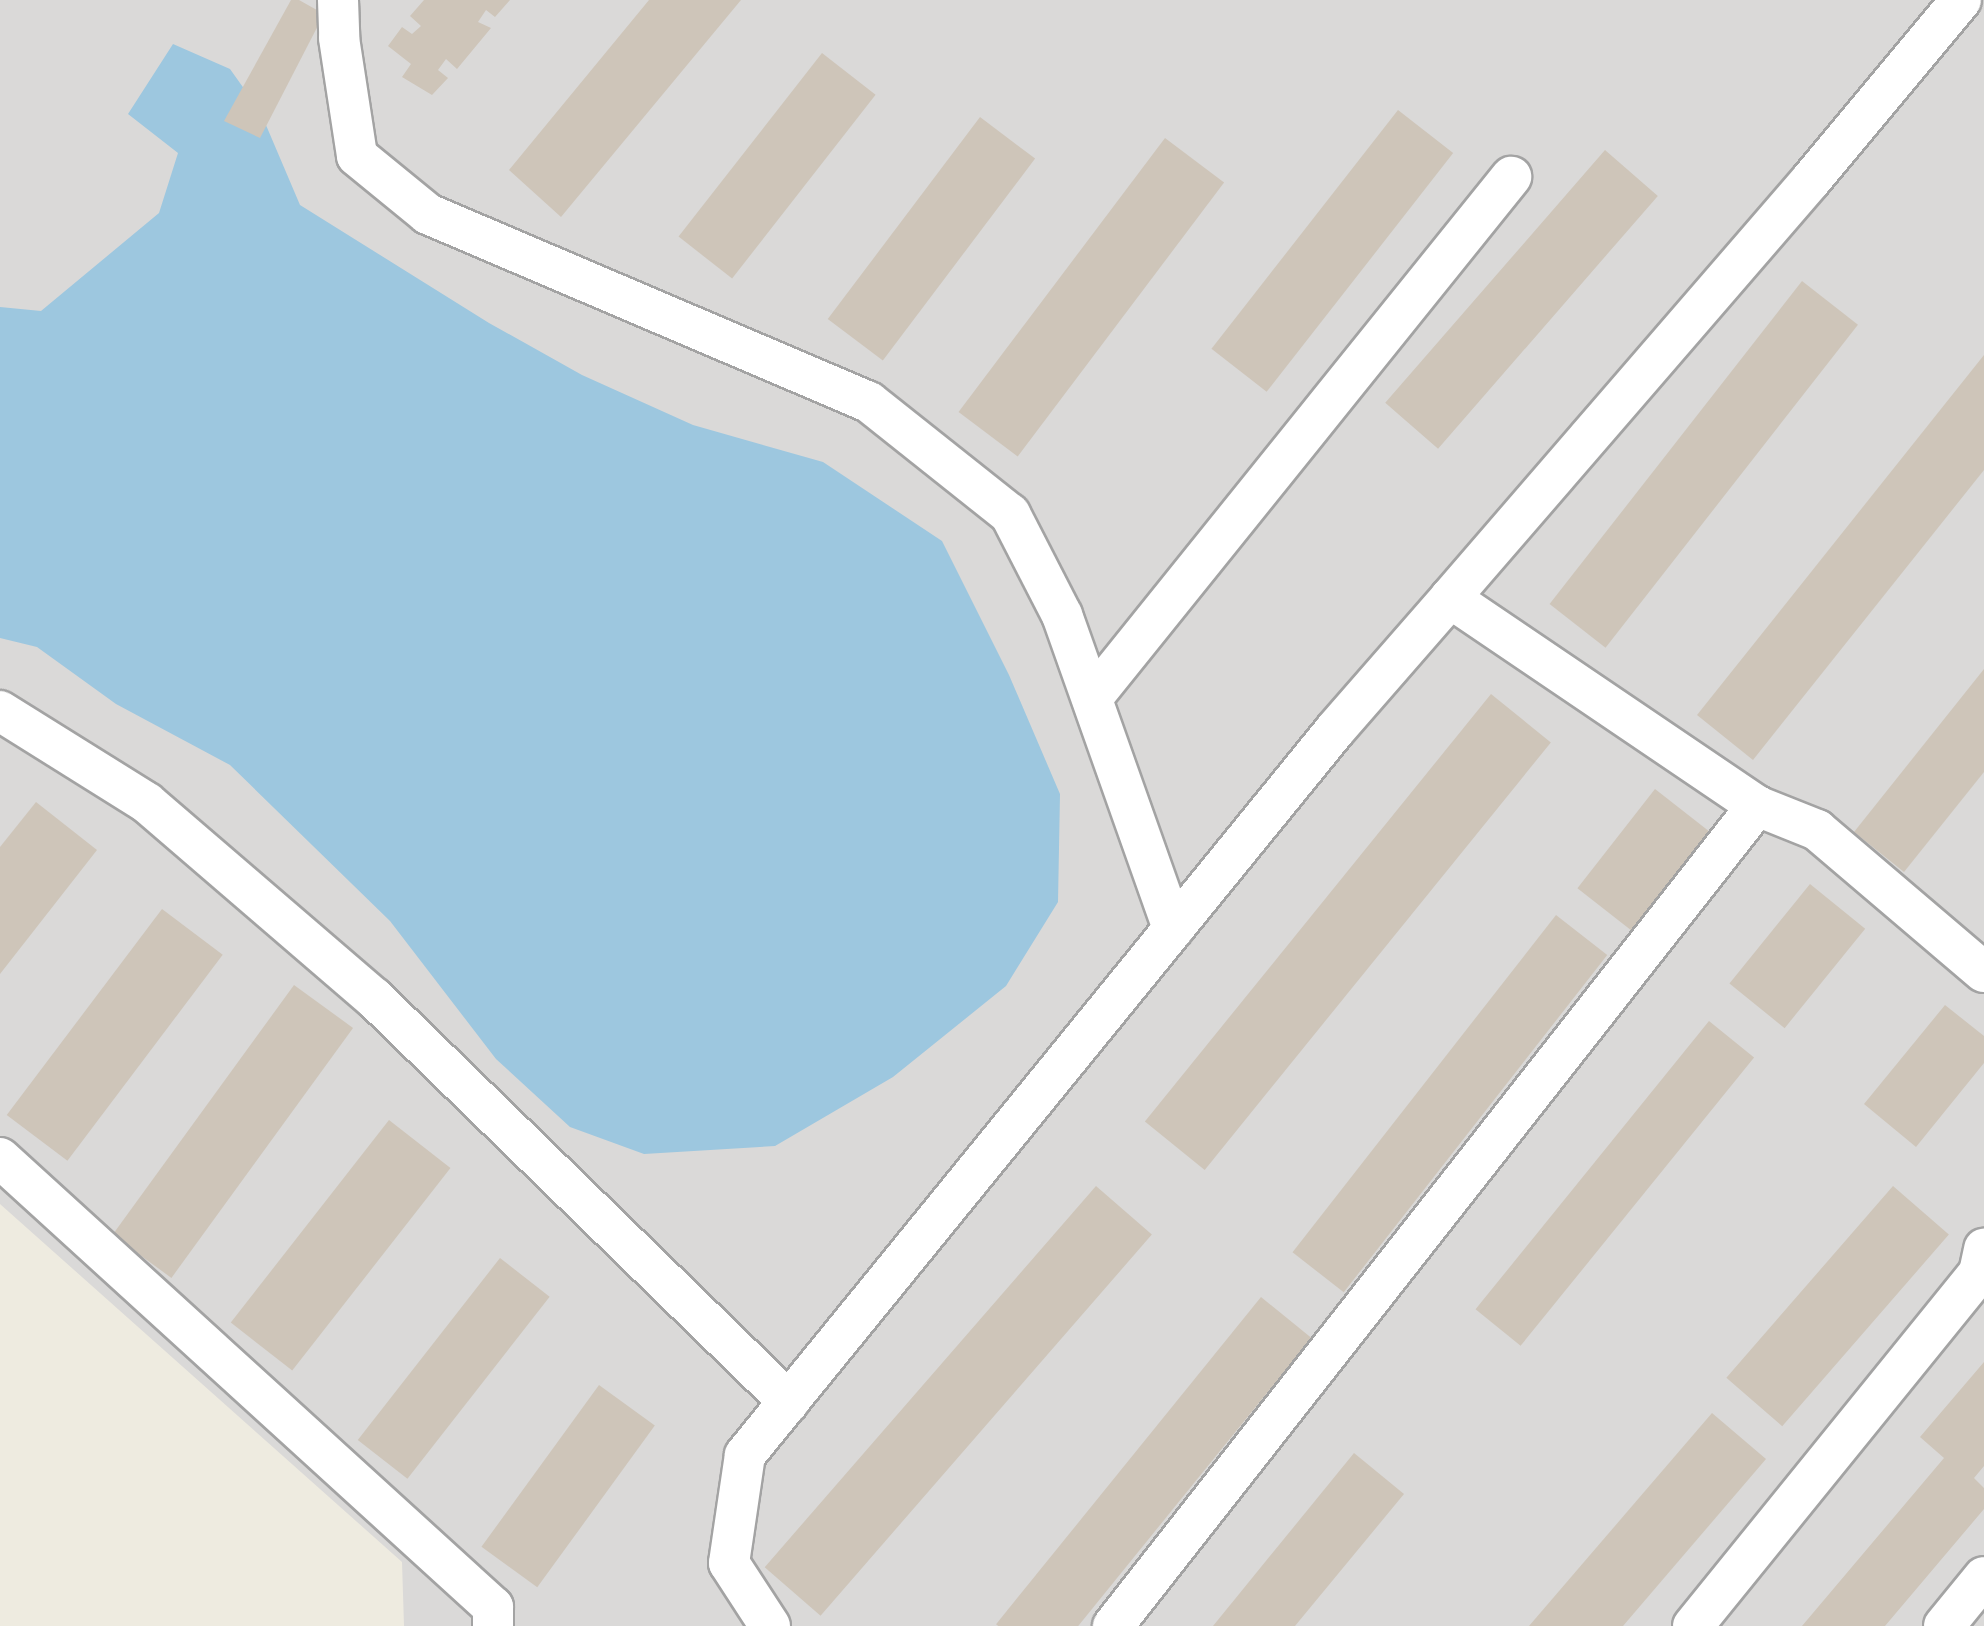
<!DOCTYPE html>
<style>
body{margin:0}
#map{position:relative;width:1984px;height:1626px;overflow:hidden;background:#eeebe0;font-family:Cabin,sans-serif}
div>[style]{position:absolute}
.residential>*{inset:0;background:#dad9d8}
.water>*{inset:0;background:#9dc7df}
.building>*{inset:0;background:#cec5b9;transform-origin:0 0}
.roads{filter:drop-shadow(2px 0 #a3a3a3) drop-shadow(-2px 0 #a3a3a3) drop-shadow(0 2px #a3a3a3) drop-shadow(0 -2px #a3a3a3)}
.minor>*{height:40px;margin:-20px;padding:0 20px;transform-origin:20px;border-radius:20px;background:#fff}
span{translate:-50% -50%;white-space:nowrap;text-align:center;line-height:1.15;-webkit-text-stroke:6px #fff;paint-order:stroke}
</style>
<div id="map">
<div class="residential">
<i style="clip-path:polygon(0 0,1984px 0,1984px 1626px,404px 1626px,402px 1562px,0 1204px)"></i>
</div>
<div class="water">
<i style="clip-path:polygon(173px 44px,230px 69px,260px 111px,300px 205px,489px 323px,582px 375px,693px 425px,823px 462px,942px 541px,1009px 675px,1060px 794px,1058px 902px,1006px 986px,893px 1077px,775px 1146px,644px 1154px,570px 1127px,496px 1059px,390px 921px,230px 765px,116px 704px,37px 647px,0 638px,0 307px,41px 311px,159px 213px,178px 153px,128px 114px)"></i>
</div>
<div class="building">
<i style="clip-path:polygon(291px 0,299px 0,324px 14px,260px 138px,224px 121px)"></i>
<i style="clip-path:polygon(424px 0,510px 0,495px 17px,486px 10px,478px 22px,491px 28px,457px 69px,446px 59px,438px 70px,448px 78px,432px 95px,402px 77px,411px 64px,388px 46px,402px 27px,412px 34px,421px 26px,410px 16px)"></i>
<i style="clip-path:polygon(649px 0,741px 0,561px 217px,509px 170px)"></i>
<i style="left:822px;top:53px;width:68px;height:233px;rotate:38deg"></i>
<i style="left:1398px;top:110px;width:70px;height:303px;rotate:38deg"></i>
<i style="left:980px;top:117px;width:69px;height:253px;rotate:37deg"></i>
<i style="left:1165px;top:138px;width:74px;height:343px;rotate:37deg"></i>
<i style="left:1605px;top:150px;width:70px;height:335px;rotate:41deg"></i>
<i style="left:1802px;top:281px;width:71px;height:410px;rotate:38deg"></i>
<i style="clip-path:polygon(1984px 355px,1984px 470px,1753px 760px,1697px 715px)"></i>
<i style="clip-path:polygon(1984px 669px,1984px 772px,1904px 872px,1854px 832px)"></i>
<i style="left:1491px;top:694px;width:77px;height:550px;rotate:39deg"></i>
<i style="left:1655px;top:789px;width:71px;height:126px;rotate:38deg"></i>
<i style="clip-path:polygon(36px 802px,97px 850px,0 974px,0 847px)"></i>
<i style="left:1810px;top:884px;width:71px;height:128px;rotate:39deg"></i>
<i style="left:162px;top:909px;width:76px;height:258px;rotate:37deg"></i>
<i style="left:1556px;top:915px;width:65px;height:428px;rotate:38deg"></i>
<i style="left:294px;top:985px;width:73px;height:309px;rotate:36deg"></i>
<i style="clip-path:polygon(1945px 1005px,1984px 1036px,1984px 1063px,1916px 1147px,1864px 1104px)"></i>
<i style="left:1709px;top:1021px;width:58px;height:371px;rotate:39deg"></i>
<i style="left:389px;top:1120px;width:78px;height:257px;rotate:38deg"></i>
<i style="left:1096px;top:1186px;width:74px;height:505px;rotate:41deg"></i>
<i style="left:1893px;top:1186px;width:74px;height:254px;rotate:41deg"></i>
<i style="left:500px;top:1258px;width:63px;height:231px;rotate:38deg"></i>
<i style="left:1261px;top:1297px;width:65px;height:421px;rotate:39deg"></i>
<i style="clip-path:polygon(1984px 1362px,1984px 1466px,1974px 1478px,1984px 1488px,1984px 1509px,1885px 1626px,1802px 1626px,1944px 1458px,1920px 1437px)"></i>
<i style="left:599px;top:1385px;width:69px;height:200px;rotate:36deg"></i>
<i style="clip-path:polygon(1712px 1413px,1766px 1459px,1623px 1626px,1529px 1626px)"></i>
<i style="clip-path:polygon(1354px 1453px,1404px 1494px,1295px 1626px,1213px 1626px)"></i>
</div>
<div class="roads">
<div class="minor">
<i style="left:338px;top:0;width:38px;rotate:88deg"></i>
<i style="left:339px;top:38px;width:119px;rotate:81.3deg"></i>
<i style="left:357px;top:156px;width:92px;rotate:39.2deg"></i>
<i style="left:428px;top:214px;width:479px;rotate:23.1deg"></i>
<i style="left:869px;top:402px;width:180px;rotate:38.5deg"></i>
<i style="left:1010px;top:514px;width:114px;rotate:62.8deg"></i>
<i style="left:1062px;top:615px;width:333px;rotate:70.5deg"></i>
<i style="left:1450px;top:598px;width:552px;rotate:-49.18deg"></i>
<i style="left:1811px;top:180px;width:234px;rotate:-50.2deg"></i>
<i style="left:1092px;top:698px;width:669px;rotate:-51.19deg"></i>
<i style="left:0;top:711px;width:173px;rotate:32deg"></i>
<i style="left:147px;top:803px;width:299px;rotate:40.7deg"></i>
<i style="left:374px;top:998px;width:579px;rotate:44.23deg"></i>
<i style="left:0;top:1158px;width:667px;rotate:42.33deg"></i>
<i style="left:493px;top:1607px;width:19px;rotate:90deg"></i>
<i style="left:770px;top:1626px;width:75px;rotate:-123.1deg"></i>
<i style="left:729px;top:1563px;width:109px;rotate:-81.6deg"></i>
<i style="left:745px;top:1455px;width:935px;rotate:-50.86deg"></i>
<i style="left:1335px;top:730px;width:175px;rotate:-48.9deg"></i>
<i style="left:1450px;top:598px;width:371px;rotate:34.1deg"></i>
<i style="left:1113px;top:1626px;width:1043px;rotate:-51.86deg"></i>
<i style="left:1757px;top:806px;width:65px;rotate:21.8deg"></i>
<i style="left:1817px;top:830px;width:219px;rotate:40.4deg"></i>
<i style="left:1693px;top:1626px;width:454px;rotate:-51deg"></i>
<i style="left:1979px;top:1273px;width:25px;rotate:-78deg"></i>
<i style="left:1944px;top:1626px;width:63px;rotate:-50.8deg"></i>
</div>
</div>
</div>
